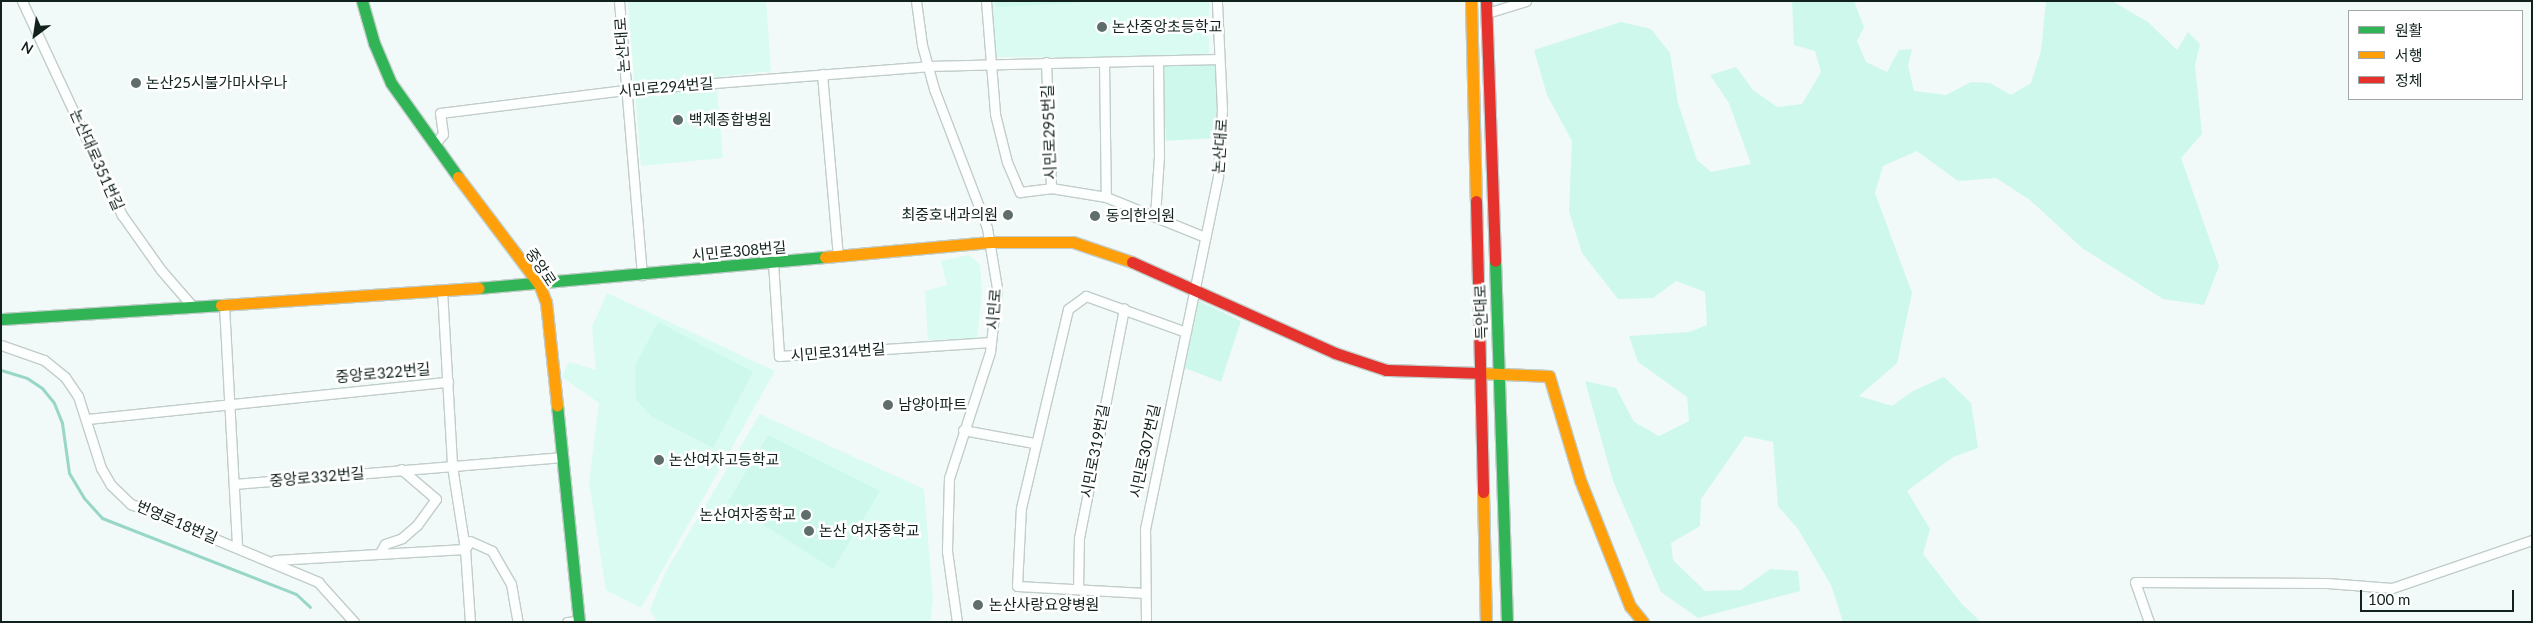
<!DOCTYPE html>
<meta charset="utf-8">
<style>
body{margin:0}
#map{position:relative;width:2533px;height:623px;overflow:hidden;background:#f1faf8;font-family:Lato,"Noto Sans KR",sans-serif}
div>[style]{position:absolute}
.built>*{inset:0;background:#d9fbf1;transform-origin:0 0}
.green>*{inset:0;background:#cef8ec;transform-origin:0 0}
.stream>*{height:3px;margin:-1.5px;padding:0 1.5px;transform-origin:1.5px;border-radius:1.5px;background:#98d7c7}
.roads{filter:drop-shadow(1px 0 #c1cdca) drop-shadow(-1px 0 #c1cdca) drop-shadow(0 1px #c1cdca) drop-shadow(0 -1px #c1cdca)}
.street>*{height:9px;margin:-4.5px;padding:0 4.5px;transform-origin:4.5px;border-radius:4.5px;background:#fdfefe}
.fast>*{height:11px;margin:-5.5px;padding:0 5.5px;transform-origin:5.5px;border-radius:5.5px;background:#30b455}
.slow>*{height:11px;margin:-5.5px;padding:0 5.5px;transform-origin:5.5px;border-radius:5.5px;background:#ff9f0a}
.jam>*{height:11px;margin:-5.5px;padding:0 5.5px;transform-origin:5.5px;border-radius:5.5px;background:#e5322d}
.dots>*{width:14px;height:14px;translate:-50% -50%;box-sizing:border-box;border:2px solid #fff;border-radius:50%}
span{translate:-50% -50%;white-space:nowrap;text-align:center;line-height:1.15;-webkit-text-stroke:5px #fff;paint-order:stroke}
.poi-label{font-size:15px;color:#11221d}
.left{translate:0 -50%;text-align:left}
.right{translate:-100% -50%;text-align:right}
.street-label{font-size:15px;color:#11221d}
.frame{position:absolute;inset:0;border:2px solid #11221d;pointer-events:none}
.legend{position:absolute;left:2348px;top:10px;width:175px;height:90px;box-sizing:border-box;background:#fff;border:1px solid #a0a7a5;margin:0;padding:6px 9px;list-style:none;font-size:15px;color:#11221d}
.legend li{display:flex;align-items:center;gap:10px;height:25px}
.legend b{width:25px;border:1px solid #a0a7a5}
.north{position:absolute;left:10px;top:10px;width:50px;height:50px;-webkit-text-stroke:4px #fff;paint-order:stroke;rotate:211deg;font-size:14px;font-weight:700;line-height:20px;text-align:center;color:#11221d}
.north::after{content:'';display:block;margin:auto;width:18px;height:22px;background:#11221d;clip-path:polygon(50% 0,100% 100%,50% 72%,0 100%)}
.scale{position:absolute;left:2360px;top:590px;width:154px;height:22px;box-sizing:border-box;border:2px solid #11221d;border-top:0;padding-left:6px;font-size:15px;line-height:18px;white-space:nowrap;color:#11221d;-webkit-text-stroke:4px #fff;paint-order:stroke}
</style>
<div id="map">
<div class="built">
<i style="clip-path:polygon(628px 1px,766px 1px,771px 71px,716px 77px,723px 158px,641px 166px)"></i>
<i style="left:992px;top:1px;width:217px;height:56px"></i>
<i style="clip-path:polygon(969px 255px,980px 265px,982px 292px,977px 338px,928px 340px,925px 291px,947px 285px,941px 261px)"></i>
<i style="clip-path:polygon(607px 293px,775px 371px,641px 608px,606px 590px,589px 482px,599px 403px,562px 377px,569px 362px,596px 370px,592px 327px)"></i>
<i style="clip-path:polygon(760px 414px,924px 489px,933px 600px,930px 622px,657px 622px,650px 610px,665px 573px)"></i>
</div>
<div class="green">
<i style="clip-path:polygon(995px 1px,1079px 1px,1079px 3px,996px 7px)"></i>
<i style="clip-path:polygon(1792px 1px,1854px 1px,1864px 27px,1857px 41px,1866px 62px,1887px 72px,1899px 50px,1912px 49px,1908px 66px,1914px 91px,1946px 95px,1971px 82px,1990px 83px,2011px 95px,2031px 83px,2041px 51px,2046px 1px,2112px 1px,2148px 22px,2177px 50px,2188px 32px,2200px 44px,2195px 65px,2202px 134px,2181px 158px,2219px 266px,2204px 305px,2163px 299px,2082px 248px,2030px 200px,1996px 178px,1958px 181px,1917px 151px,1883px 166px,1875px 193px,1912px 293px,1897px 363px,1859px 396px,1892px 406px,1913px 391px,1944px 377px,1971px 403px,1978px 448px,1953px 457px,1907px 491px,1930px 529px,1923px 554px,1961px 603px,1981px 622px,1843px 622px,1831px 585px,1798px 529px,1778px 506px,1773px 442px,1745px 436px,1701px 499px,1700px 526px,1671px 543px,1673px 560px,1705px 591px,1741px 590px,1770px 569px,1798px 571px,1800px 591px,1698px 618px,1661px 592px,1613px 481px,1585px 381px,1616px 388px,1634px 422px,1659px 436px,1689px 421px,1687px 397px,1638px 362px,1629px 336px,1689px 332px,1707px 325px,1705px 292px,1676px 281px,1653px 298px,1618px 299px,1582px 253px,1569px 211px,1572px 141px,1547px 95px,1534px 50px,1621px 22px,1651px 29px,1670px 53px,1678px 103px,1697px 160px,1711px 172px,1751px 164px,1729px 103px,1710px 75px,1736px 67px,1753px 90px,1777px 107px,1802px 104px,1821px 72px,1815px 51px,1794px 45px)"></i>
<i style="left:1215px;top:63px;width:75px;height:53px;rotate:87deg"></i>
<i style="clip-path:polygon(1199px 301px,1241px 321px,1221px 382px,1185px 368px)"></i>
<i style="clip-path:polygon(658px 322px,753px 372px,713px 448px,651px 416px,636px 400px,635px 366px)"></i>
<i style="clip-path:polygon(768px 435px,880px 491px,833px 569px,728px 502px)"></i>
</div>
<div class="stream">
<i style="left:1px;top:370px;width:27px;rotate:17deg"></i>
<i style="left:27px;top:378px;width:18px;rotate:34deg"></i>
<i style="left:42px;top:388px;width:19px;rotate:51deg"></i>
<i style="left:54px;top:403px;width:22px;rotate:68deg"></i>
<i style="left:62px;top:423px;width:50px;rotate:82deg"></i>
<i style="left:69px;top:473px;width:29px;rotate:59deg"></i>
<i style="left:84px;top:498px;width:27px;rotate:48deg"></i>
<i style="left:102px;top:518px;width:208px;rotate:21.4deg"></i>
<i style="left:296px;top:594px;width:19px;rotate:43deg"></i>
</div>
<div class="roads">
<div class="street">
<i style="left:22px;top:1px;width:236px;rotate:65deg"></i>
<i style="left:122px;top:215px;width:67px;rotate:54.7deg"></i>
<i style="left:161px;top:270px;width:49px;rotate:49.1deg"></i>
<i style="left:619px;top:1px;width:275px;rotate:85.2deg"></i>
<i style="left:916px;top:1px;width:44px;rotate:82.2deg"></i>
<i style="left:922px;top:45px;width:46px;rotate:74.7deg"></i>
<i style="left:934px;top:89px;width:149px;rotate:69.1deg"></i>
<i style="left:987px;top:228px;width:61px;rotate:80.5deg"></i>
<i style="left:997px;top:288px;width:64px;rotate:96.2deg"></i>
<i style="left:990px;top:352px;width:133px;rotate:108deg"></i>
<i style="left:949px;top:478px;width:73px;rotate:91.6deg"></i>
<i style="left:947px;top:551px;width:72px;rotate:82deg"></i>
<i style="left:986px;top:1px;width:113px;rotate:85.4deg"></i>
<i style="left:995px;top:114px;width:49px;rotate:76deg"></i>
<i style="left:1007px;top:162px;width:33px;rotate:67deg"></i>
<i style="left:1020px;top:192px;width:31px;rotate:-7deg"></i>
<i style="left:1051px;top:188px;width:56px;rotate:9.3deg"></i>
<i style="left:1106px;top:197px;width:107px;rotate:22deg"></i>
<i style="left:1487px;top:13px;width:41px;rotate:-17.1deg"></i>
<i style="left:1046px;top:62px;width:126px;rotate:87.7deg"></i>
<i style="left:1104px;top:62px;width:135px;rotate:89.2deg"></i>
<i style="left:822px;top:74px;width:183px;rotate:85deg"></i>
<i style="left:434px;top:145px;width:14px;rotate:-51deg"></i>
<i style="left:443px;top:134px;width:21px;rotate:-98deg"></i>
<i style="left:440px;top:113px;width:186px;rotate:-7.1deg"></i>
<i style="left:625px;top:90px;width:304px;rotate:-4.5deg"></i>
<i style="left:928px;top:66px;width:291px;rotate:-1.4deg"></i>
<i style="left:1155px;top:216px;width:60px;rotate:-86.2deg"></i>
<i style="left:1159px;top:156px;width:94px;rotate:-90.6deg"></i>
<i style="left:773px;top:262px;width:94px;rotate:86.3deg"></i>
<i style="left:779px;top:356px;width:212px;rotate:-3.8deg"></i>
<i style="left:442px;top:290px;width:176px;rotate:86.7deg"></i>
<i style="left:452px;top:466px;width:84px;rotate:81.1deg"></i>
<i style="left:465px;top:549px;width:73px;rotate:86.1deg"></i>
<i style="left:224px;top:305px;width:242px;rotate:86.9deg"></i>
<i style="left:1px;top:345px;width:46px;rotate:19.2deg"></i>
<i style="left:44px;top:360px;width:27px;rotate:39deg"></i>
<i style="left:65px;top:377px;width:23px;rotate:56deg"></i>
<i style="left:78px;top:396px;width:76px;rotate:72.3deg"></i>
<i style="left:101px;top:468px;width:20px;rotate:60deg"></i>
<i style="left:111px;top:485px;width:28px;rotate:44deg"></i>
<i style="left:131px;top:504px;width:203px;rotate:22.6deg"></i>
<i style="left:318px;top:582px;width:54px;rotate:48deg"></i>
<i style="left:87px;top:419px;width:363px;rotate:-5.9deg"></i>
<i style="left:963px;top:430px;width:72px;rotate:10.4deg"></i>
<i style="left:234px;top:484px;width:330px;rotate:-4.7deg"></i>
<i style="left:465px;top:549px;width:9px;rotate:-58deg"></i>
<i style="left:470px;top:541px;width:24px;rotate:24deg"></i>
<i style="left:492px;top:551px;width:38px;rotate:60deg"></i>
<i style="left:511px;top:584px;width:39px;rotate:80deg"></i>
<i style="left:380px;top:553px;width:10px;rotate:-61deg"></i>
<i style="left:385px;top:544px;width:18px;rotate:-19deg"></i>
<i style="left:402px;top:538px;width:20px;rotate:-41deg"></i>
<i style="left:417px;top:525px;width:32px;rotate:-54deg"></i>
<i style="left:436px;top:499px;width:46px;rotate:-139.4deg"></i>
<i style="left:275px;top:560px;width:190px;rotate:-3.3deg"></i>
<i style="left:1078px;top:589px;width:51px;rotate:-88.9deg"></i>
<i style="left:1079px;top:538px;width:234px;rotate:-78.9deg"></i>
<i style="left:1145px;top:593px;width:128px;rotate:-176.9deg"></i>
<i style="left:1017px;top:586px;width:78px;rotate:-87.1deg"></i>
<i style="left:1021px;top:508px;width:204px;rotate:-76.7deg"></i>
<i style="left:1068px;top:309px;width:22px;rotate:-36deg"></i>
<i style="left:1086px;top:296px;width:106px;rotate:19.8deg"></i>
<i style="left:567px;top:622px;width:12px;rotate:-5deg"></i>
<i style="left:1146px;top:622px;width:93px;rotate:-90.6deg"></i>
<i style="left:1145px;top:529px;width:361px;rotate:-78.3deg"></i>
<i style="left:1218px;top:175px;width:66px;rotate:-86.5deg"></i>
<i style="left:1222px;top:109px;width:108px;rotate:-92.7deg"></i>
<i style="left:2149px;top:622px;width:42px;rotate:-109.3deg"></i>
<i style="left:2135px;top:582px;width:192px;rotate:0.3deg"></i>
<i style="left:2327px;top:583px;width:65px;rotate:4.4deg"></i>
<i style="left:2392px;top:588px;width:148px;rotate:-18.9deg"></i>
</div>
<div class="fast">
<i style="left:362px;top:1px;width:44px;rotate:74.1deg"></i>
<i style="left:374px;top:43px;width:43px;rotate:67deg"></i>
<i style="left:391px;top:83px;width:115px;rotate:54.5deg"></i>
<i style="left:1495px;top:261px;width:361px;rotate:88.1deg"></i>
<i style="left:478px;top:288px;width:348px;rotate:-5.1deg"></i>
<i style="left:1px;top:319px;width:220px;rotate:-3.6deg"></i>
<i style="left:557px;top:405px;width:218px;rotate:84.2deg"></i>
</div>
<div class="slow">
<i style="left:1471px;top:1px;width:200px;rotate:88.6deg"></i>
<i style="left:458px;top:177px;width:134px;rotate:52.9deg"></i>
<i style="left:539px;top:284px;width:19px;rotate:69deg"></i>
<i style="left:546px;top:302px;width:104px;rotate:83.9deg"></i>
<i style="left:825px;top:257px;width:166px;rotate:-5.2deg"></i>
<i style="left:990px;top:242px;width:83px"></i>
<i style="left:1073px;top:242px;width:62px;rotate:18.7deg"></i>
<i style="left:221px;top:305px;width:258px;rotate:-3.8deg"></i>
<i style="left:1480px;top:373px;width:69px;rotate:2.5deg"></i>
<i style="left:1549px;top:376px;width:109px;rotate:73.4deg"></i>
<i style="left:1580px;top:480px;width:136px;rotate:68.4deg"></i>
<i style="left:1630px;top:606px;width:21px;rotate:51deg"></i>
<i style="left:1483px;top:492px;width:130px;rotate:88.7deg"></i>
</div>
<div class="jam">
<i style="left:1486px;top:1px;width:260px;rotate:88deg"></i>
<i style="left:1476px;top:201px;width:291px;rotate:88.6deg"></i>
<i style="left:1132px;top:262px;width:222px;rotate:24.1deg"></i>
<i style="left:1335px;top:353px;width:54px;rotate:18.4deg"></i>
<i style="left:1386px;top:370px;width:94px;rotate:1.8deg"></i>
</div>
</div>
<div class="dots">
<i style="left:1102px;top:27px;background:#5f6e6a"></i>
<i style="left:136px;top:83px;background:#5f6e6a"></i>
<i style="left:678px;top:120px;background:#5f6e6a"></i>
<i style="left:1008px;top:215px;background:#5f6e6a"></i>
<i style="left:1095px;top:216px;background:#5f6e6a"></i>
<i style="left:888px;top:405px;background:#5f6e6a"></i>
<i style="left:659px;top:460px;background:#5f6e6a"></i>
<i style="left:806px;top:515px;background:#5f6e6a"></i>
<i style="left:809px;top:531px;background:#5f6e6a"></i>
<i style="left:978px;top:605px;background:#5f6e6a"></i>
</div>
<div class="poi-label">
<span class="left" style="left:1112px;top:27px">논산중앙초등학교</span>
<span class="left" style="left:146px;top:83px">논산25시불가마사우나</span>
<span class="left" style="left:689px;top:120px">백제종합병원</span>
<span class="right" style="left:998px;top:215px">최중호내과의원</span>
<span class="left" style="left:1106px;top:216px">동의한의원</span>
<span class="left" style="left:898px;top:405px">남양아파트</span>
<span class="left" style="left:669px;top:460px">논산여자고등학교</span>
<span class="right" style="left:796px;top:515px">논산여자중학교</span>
<span class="left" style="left:819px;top:531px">논산 여자중학교</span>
<span class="left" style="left:989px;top:605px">논산사랑요양병원</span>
</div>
<div class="street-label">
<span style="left:622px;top:45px;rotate:-94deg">논산대로</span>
<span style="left:666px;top:87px;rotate:-5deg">시민로294번길</span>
<span style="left:1049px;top:132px;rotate:-92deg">시민로295번길</span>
<span style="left:1220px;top:146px;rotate:-86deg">논산대로</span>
<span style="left:97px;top:160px;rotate:66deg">논산대로351번길</span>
<span style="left:739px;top:251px;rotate:-5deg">시민로308번길</span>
<span style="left:541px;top:267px;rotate:56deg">중앙로</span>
<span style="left:994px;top:309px;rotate:-86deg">시민로</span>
<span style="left:1481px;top:312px;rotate:-92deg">득안대로</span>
<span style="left:838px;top:352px;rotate:-4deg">시민로314번길</span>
<span style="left:383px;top:373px;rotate:-5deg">중앙로322번길</span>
<span style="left:1095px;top:451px;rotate:-79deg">시민로319번길</span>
<span style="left:1145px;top:451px;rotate:-78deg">시민로307번길</span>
<span style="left:317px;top:477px;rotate:-5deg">중앙로332번길</span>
<span style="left:177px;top:522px;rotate:23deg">번영로18번길</span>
</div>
<div class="frame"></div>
<ul class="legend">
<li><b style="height:6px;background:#30b455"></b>원활</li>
<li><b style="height:6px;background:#ff9f0a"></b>서행</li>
<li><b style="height:6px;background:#e5322d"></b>정체</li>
</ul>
<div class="north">N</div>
<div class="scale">100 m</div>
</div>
